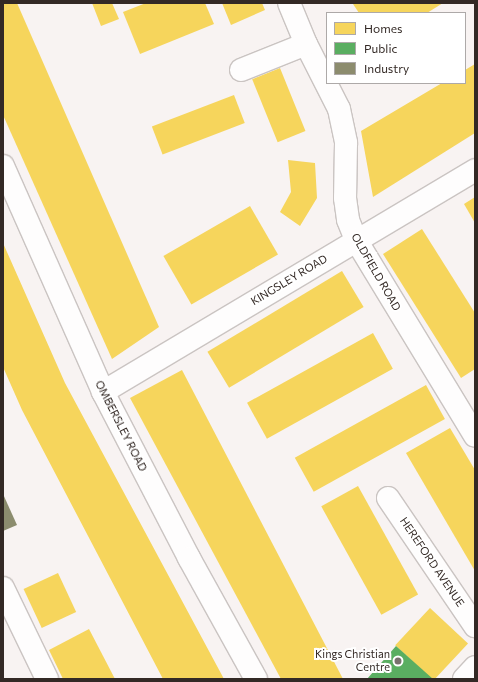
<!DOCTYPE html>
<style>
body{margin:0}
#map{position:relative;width:478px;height:682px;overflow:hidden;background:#f8f3f2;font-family:Commissioner,sans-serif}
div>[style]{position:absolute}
.homes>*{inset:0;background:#f6d55c;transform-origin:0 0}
.public>*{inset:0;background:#5aae61}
.industry>*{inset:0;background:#8c8c6e}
.roads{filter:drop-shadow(1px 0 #cac4c2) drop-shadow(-1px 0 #cac4c2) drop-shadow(0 1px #cac4c2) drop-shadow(0 -1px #cac4c2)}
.minor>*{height:22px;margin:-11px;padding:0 11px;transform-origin:11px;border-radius:11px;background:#fefdfd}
.dots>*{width:11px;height:11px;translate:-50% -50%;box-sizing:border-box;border:2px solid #fff;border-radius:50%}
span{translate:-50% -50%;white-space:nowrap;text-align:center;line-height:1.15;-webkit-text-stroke:4px #fff;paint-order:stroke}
.street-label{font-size:11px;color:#332925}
.poi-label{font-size:11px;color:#332925}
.right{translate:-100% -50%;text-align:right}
.frame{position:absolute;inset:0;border:4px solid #332925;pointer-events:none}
.legend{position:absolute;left:326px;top:12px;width:140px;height:72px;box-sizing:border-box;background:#fff;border:1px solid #ada9a8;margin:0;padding:5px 7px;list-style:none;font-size:12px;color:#332925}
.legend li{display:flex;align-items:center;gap:8px;height:20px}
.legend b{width:20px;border:1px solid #ada9a8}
</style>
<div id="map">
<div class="homes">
<i style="clip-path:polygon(3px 3px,17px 3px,159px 327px,112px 359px,3px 115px)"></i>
<i style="clip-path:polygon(92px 3px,112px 3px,119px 19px,101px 26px)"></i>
<i style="clip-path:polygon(146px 3px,205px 3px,214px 24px,140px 54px,123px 12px)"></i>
<i style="clip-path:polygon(222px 3px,262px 3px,265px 10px,231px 25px)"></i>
<i style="clip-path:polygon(355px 3px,443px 3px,427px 13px,359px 13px,353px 4px)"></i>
<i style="clip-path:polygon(475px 64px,475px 133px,373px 197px,361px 131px,442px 83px,465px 83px,465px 70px)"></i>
<i style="left:280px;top:68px;width:68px;height:30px;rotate:68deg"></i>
<i style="left:234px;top:95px;width:30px;height:88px;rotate:69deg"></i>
<i style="clip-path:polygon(288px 160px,315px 163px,317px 198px,300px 226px,280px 212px,291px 192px)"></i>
<i style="clip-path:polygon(475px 197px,475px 223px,464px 204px)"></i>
<i style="left:250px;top:206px;width:56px;height:100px;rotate:60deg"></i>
<i style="clip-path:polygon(422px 229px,475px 313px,475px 369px,461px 378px,383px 254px)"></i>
<i style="clip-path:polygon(3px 243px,65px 383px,224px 679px,163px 679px,22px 410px,3px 367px)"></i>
<i style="left:342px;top:271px;width:42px;height:157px;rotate:59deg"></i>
<i style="left:373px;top:333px;width:41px;height:144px;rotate:61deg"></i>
<i style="clip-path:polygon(182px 370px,343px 679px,281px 679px,130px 398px)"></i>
<i style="left:426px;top:385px;width:39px;height:150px;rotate:61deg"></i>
<i style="clip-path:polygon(450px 428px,475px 470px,475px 571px,406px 453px)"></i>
<i style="left:358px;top:486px;width:124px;height:42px;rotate:61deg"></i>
<i style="left:58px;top:573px;width:43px;height:38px;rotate:65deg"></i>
<i style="left:430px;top:608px;width:52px;height:51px;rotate:43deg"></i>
<i style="clip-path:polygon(89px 629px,115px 679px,63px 679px,49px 650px)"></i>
</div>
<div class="public">
<i style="clip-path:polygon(396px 646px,433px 679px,367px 679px)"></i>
</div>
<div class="industry">
<i style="clip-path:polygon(3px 494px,17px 525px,3px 531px)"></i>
</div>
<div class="roads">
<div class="minor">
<i style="left:289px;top:3px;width:44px;rotate:67.5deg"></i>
<i style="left:306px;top:44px;width:73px;rotate:63.1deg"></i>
<i style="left:339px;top:109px;width:35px;rotate:78deg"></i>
<i style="left:346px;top:143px;width:55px;rotate:91deg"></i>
<i style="left:345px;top:198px;width:22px;rotate:82deg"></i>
<i style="left:348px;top:220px;width:22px;rotate:68deg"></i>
<i style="left:356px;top:240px;width:229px;rotate:58.7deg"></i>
<i style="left:241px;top:70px;width:70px;rotate:-21.8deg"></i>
<i style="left:3px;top:166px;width:247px;rotate:66.1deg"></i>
<i style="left:103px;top:392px;width:187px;rotate:62.6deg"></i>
<i style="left:189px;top:558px;width:138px;rotate:61deg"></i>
<i style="left:103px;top:392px;width:433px;rotate:-30.8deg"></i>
<i style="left:388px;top:498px;width:155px;rotate:55.8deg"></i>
<i style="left:3px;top:588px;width:101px;rotate:64.2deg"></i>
<i style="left:464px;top:679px;width:16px;rotate:-47deg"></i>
</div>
</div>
<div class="dots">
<i style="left:398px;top:661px;background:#78706d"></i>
</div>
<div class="street-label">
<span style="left:376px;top:272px;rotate:60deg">OLDFIELD ROAD</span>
<span style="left:289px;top:280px;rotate:-31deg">KINGSLEY ROAD</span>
<span style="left:121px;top:426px;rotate:63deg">OMBERSLEY ROAD</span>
<span style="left:432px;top:562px;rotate:56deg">HEREFORD AVENUE</span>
</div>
<div class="poi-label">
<span class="right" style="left:390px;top:661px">Kings Christian<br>Centre</span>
</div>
<div class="frame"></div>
<ul class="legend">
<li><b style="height:11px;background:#f6d55c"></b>Homes</li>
<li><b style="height:11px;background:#5aae61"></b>Public</li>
<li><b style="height:11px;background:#8c8c6e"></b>Industry</li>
</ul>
</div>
